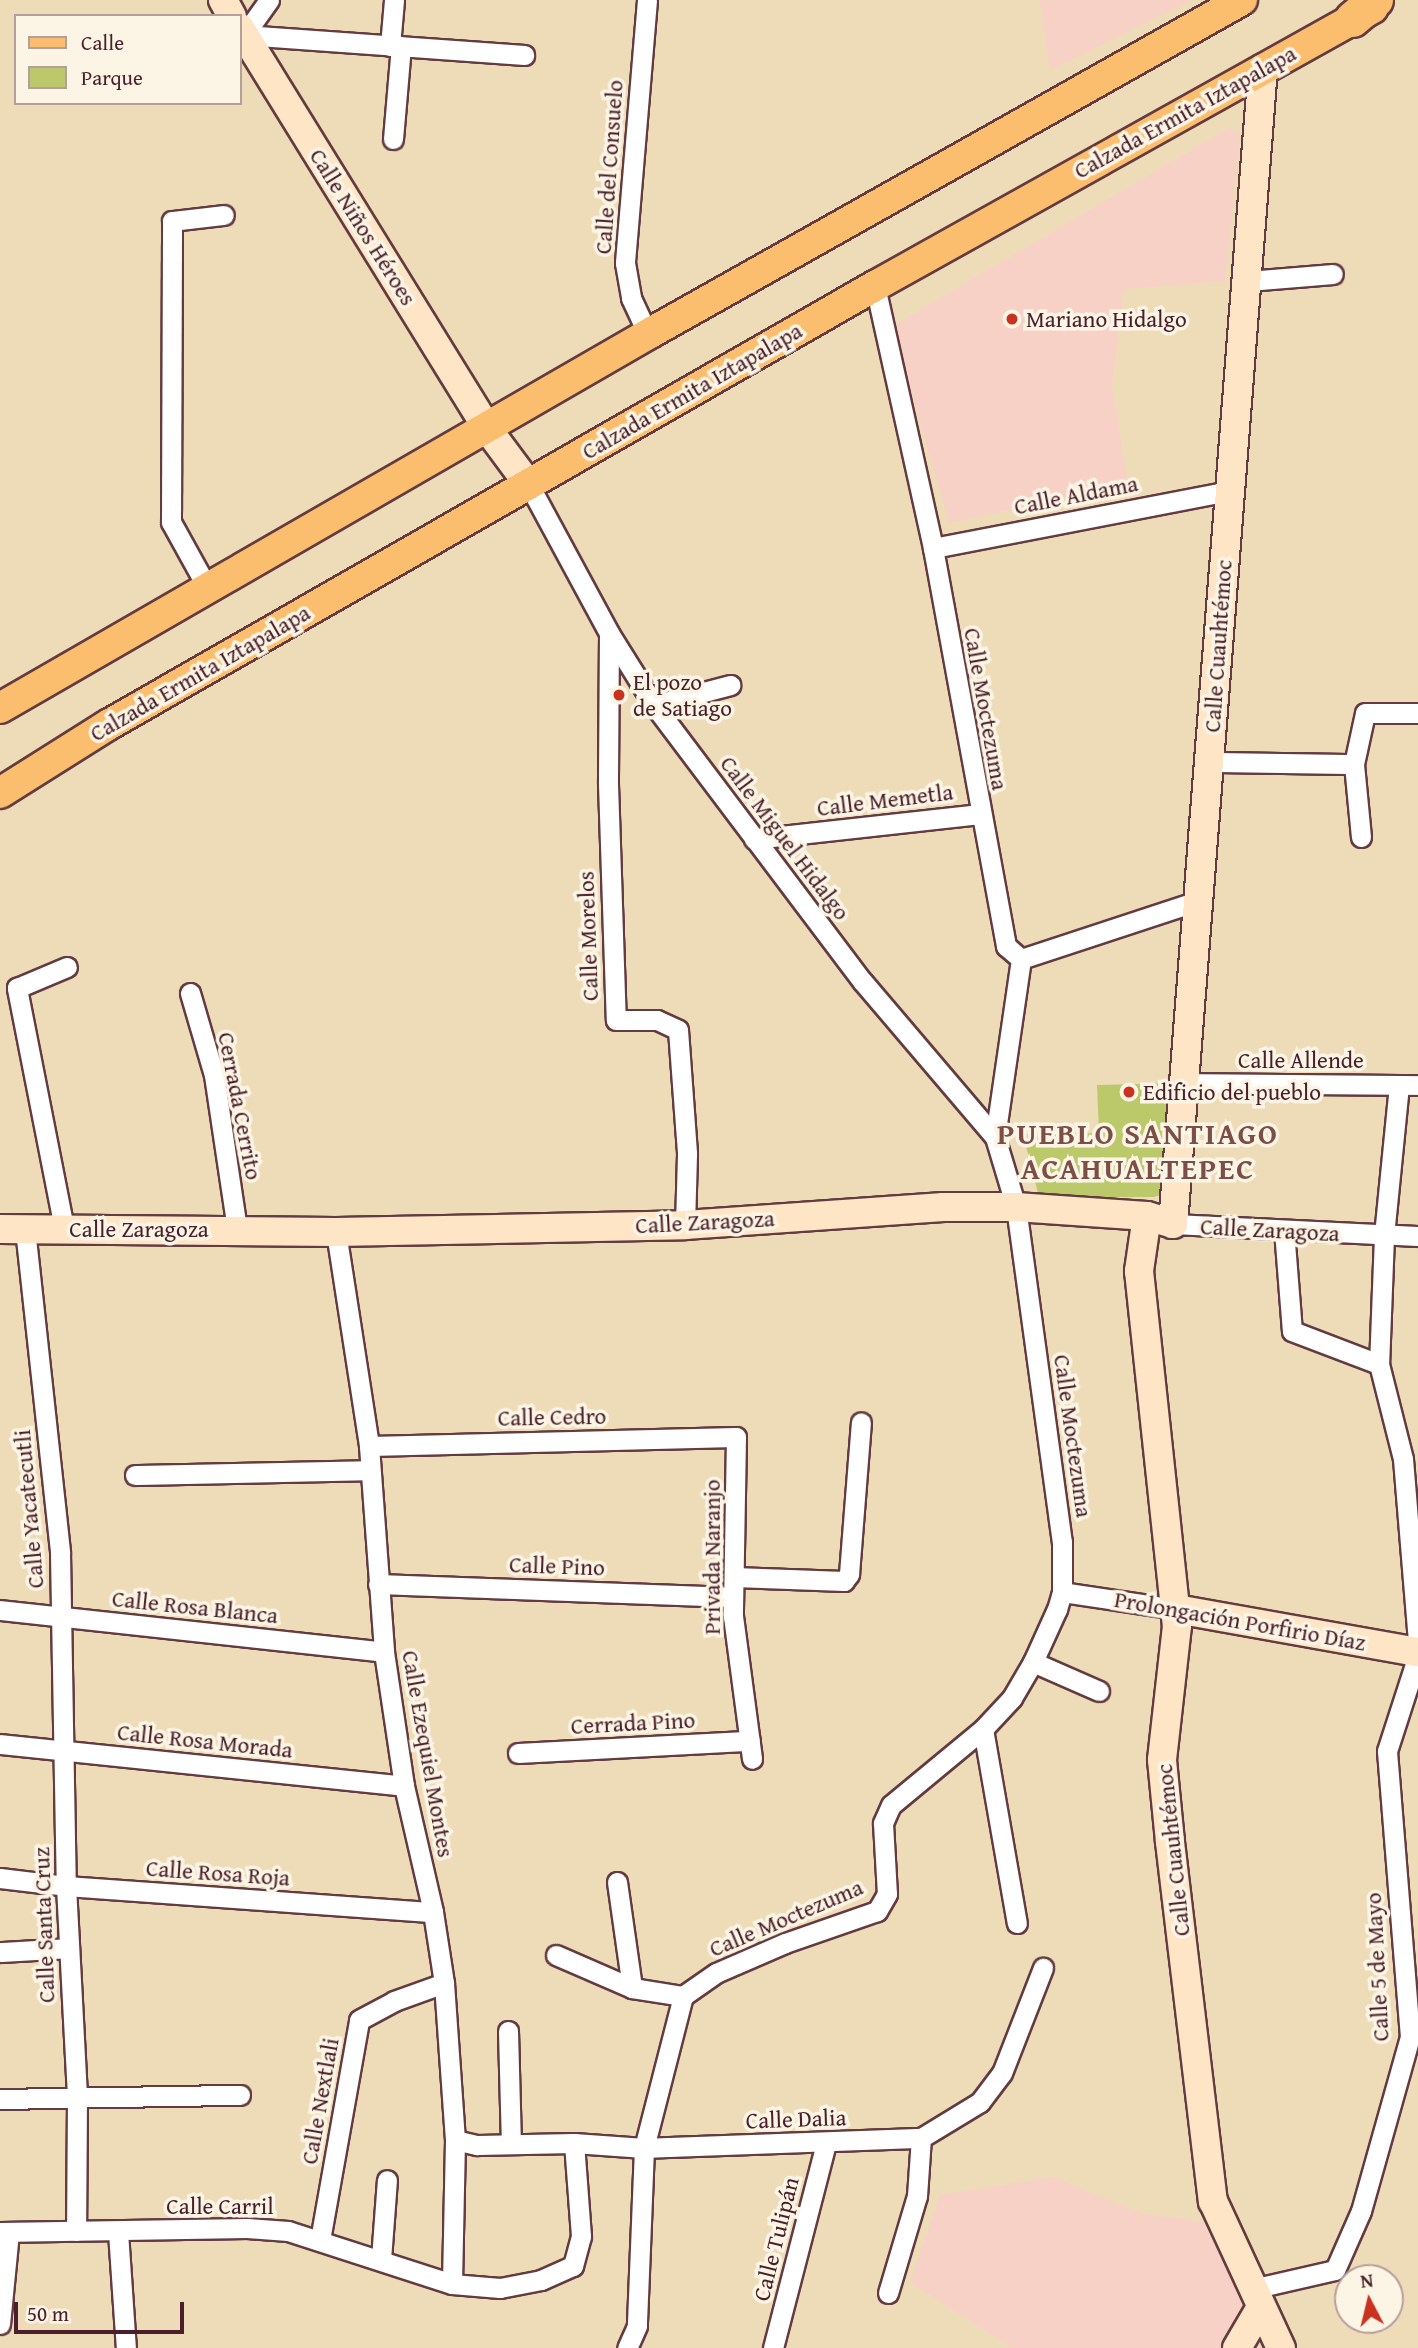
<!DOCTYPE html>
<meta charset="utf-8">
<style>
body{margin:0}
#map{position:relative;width:1418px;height:2348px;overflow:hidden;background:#eedcb9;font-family:"Gentium Book Plus",serif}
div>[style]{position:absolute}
.built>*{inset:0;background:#f7d1c6}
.green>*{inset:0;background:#bbc96b}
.roads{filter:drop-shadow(2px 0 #633b40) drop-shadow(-2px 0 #633b40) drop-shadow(0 2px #633b40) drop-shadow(0 -2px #633b40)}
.street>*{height:19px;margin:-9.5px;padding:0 9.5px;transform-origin:9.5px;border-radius:9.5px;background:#fff}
.secondary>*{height:28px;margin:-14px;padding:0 14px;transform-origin:14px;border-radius:14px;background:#fde5c5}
.primary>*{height:30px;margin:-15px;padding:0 15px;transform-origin:15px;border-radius:15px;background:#fbbd6e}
.highway>*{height:35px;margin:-17.5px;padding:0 17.5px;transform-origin:17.5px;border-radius:17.5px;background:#fbbd6e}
.dots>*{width:19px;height:19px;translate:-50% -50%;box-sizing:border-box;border:4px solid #fcf5e5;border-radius:50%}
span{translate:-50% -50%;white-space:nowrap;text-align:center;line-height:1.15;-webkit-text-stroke:7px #fcf5e5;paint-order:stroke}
.street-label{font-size:23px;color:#4a1f2b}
.poi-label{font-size:23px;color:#4a1f2b}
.left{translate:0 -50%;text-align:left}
.district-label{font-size:30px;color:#7c4e46;font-weight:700;letter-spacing:2px}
.legend{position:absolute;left:14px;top:14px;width:228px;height:91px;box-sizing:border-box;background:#fcf5e5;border:2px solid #b59f9b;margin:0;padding:9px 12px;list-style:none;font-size:21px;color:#4a1f2b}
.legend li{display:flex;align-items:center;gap:14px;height:35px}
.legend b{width:35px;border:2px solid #b59f9b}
.north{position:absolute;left:1334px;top:2264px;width:70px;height:70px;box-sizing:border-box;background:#fcf5e5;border:2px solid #b59f9b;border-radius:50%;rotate:353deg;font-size:19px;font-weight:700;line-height:28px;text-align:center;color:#4a1f2b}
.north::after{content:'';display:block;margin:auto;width:24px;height:32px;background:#c8321e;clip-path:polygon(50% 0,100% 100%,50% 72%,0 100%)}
.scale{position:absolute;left:14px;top:2302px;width:170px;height:32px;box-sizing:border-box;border:4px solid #4a1f2b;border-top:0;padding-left:9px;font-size:21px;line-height:24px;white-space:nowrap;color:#4a1f2b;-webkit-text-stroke:5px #fcf5e5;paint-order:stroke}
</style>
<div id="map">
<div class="built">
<i style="clip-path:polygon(1040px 0,1193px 0,1050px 70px)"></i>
<i style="clip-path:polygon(1229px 128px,1240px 133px,1225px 281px,1124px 289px,1112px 385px,1128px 484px,949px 523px,893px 326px)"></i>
<i style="clip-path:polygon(1052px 2177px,1143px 2214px,1203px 2222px,1247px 2305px,1220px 2348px,1012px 2348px,910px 2282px,940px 2195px)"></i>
</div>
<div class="green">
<i style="clip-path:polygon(1175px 1083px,1163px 1194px,1154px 1197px,1039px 1197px,1023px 1134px,1099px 1133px,1097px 1085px)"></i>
</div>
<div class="roads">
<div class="street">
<i style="left:647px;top:0;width:264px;rotate:94.8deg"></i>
<i style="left:625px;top:263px;width:36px;rotate:80deg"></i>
<i style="left:631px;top:298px;width:29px;rotate:65deg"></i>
<i style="left:643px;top:324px;width:12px;rotate:42deg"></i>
<i style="left:244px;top:35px;width:281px;rotate:4.1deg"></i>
<i style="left:244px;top:35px;width:43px;rotate:-54.5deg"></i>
<i style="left:390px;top:46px;width:46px;rotate:-85deg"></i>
<i style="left:393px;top:139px;width:93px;rotate:-85.1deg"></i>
<i style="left:1248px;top:281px;width:85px;rotate:-4.7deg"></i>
<i style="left:875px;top:286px;width:268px;rotate:77.5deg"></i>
<i style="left:933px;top:548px;width:405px;rotate:79.6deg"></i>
<i style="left:1006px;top:946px;width:20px;rotate:41deg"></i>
<i style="left:1021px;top:959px;width:180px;rotate:98.3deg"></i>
<i style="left:529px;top:485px;width:168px;rotate:61.6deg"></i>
<i style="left:609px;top:633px;width:85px;rotate:58deg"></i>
<i style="left:654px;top:705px;width:347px;rotate:53deg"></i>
<i style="left:863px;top:982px;width:204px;rotate:49.6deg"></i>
<i style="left:995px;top:1137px;width:73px;rotate:73.3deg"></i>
<i style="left:1016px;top:1207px;width:338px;rotate:82.2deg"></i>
<i style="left:1062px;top:1542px;width:50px;rotate:90deg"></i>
<i style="left:1062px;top:1592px;width:18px;rotate:106deg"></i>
<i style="left:1057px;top:1609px;width:58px;rotate:114.4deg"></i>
<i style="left:1033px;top:1662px;width:42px;rotate:120.3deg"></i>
<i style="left:1012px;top:1698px;width:42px;rotate:133.1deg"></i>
<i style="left:983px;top:1729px;width:119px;rotate:140.4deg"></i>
<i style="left:891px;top:1805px;width:20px;rotate:114deg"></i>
<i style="left:883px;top:1823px;width:71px;rotate:86.8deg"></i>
<i style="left:887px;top:1894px;width:20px;rotate:120deg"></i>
<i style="left:877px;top:1911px;width:97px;rotate:160.8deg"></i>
<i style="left:785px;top:1943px;width:75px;rotate:156.5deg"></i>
<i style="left:716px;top:1973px;width:40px;rotate:145.1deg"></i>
<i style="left:683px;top:1996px;width:157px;rotate:104.4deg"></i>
<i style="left:644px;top:2148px;width:178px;rotate:92.3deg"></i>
<i style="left:637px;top:2326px;width:24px;rotate:114deg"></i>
<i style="left:933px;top:548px;width:301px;rotate:-10.9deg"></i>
<i style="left:207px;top:587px;width:74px;rotate:-119deg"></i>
<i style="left:171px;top:522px;width:301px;rotate:-89.8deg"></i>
<i style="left:172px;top:221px;width:52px;rotate:-6.6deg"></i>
<i style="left:609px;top:634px;width:150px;rotate:90.4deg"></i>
<i style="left:608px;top:784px;width:236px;rotate:88.1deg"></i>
<i style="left:616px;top:1020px;width:41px"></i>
<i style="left:657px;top:1020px;width:23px;rotate:25deg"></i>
<i style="left:678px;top:1030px;width:124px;rotate:85.8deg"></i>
<i style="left:687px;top:1154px;width:71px;rotate:91.6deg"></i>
<i style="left:654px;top:705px;width:79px;rotate:-14.7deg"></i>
<i style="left:1209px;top:762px;width:145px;rotate:0.8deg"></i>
<i style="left:1361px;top:837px;width:73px;rotate:-95.5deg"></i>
<i style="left:1354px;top:764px;width:52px;rotate:-77.8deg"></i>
<i style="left:1365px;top:713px;width:53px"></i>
<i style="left:754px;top:839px;width:227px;rotate:-6.3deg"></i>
<i style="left:1021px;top:959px;width:185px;rotate:-18.2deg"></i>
<i style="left:190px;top:993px;width:85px;rotate:73.7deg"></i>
<i style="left:214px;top:1075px;width:156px;rotate:81.5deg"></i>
<i style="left:1184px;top:1083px;width:234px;rotate:0.5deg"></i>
<i style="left:1399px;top:1085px;width:152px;rotate:95.7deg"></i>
<i style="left:1384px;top:1236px;width:128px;rotate:92.2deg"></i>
<i style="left:1379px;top:1364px;width:98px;rotate:75.8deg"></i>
<i style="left:1403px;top:1459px;width:183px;rotate:85.3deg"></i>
<i style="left:1173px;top:1224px;width:245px;rotate:2.8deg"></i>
<i style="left:64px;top:1228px;width:245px;rotate:-101.1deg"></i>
<i style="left:17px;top:988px;width:54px;rotate:-22.8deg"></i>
<i style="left:25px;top:1229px;width:326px;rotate:83.8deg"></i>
<i style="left:60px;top:1553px;width:333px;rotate:89deg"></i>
<i style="left:66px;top:1886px;width:212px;rotate:87deg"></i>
<i style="left:77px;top:2098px;width:133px;rotate:90.4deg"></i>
<i style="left:1284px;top:1230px;width:101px;rotate:85.5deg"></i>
<i style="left:1292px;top:1331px;width:93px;rotate:20.8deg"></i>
<i style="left:336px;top:1232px;width:217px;rotate:81.2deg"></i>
<i style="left:369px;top:1446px;width:207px;rotate:85.8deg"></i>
<i style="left:384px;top:1652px;width:135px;rotate:81.5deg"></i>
<i style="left:404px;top:1786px;width:129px;rotate:77deg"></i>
<i style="left:433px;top:1912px;width:72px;rotate:81.2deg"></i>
<i style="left:444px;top:1983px;width:157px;rotate:86deg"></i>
<i style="left:455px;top:2140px;width:144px;rotate:91.2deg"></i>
<i style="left:369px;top:1446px;width:367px;rotate:-1.4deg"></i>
<i style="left:736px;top:1437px;width:179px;rotate:91deg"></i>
<i style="left:733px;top:1616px;width:144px;rotate:82.4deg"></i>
<i style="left:135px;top:1475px;width:234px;rotate:-1.2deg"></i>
<i style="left:734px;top:1577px;width:110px;rotate:2.1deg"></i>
<i style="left:844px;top:1581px;width:9px;rotate:-54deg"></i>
<i style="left:849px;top:1574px;width:152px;rotate:-85.5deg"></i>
<i style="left:378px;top:1584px;width:355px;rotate:2.1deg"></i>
<i style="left:1062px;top:1592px;width:115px;rotate:8.5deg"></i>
<i style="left:0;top:1610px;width:386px;rotate:6.2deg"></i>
<i style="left:1033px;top:1662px;width:72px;rotate:23.7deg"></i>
<i style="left:983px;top:1729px;width:197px;rotate:80.1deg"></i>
<i style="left:0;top:1744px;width:406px;rotate:5.9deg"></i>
<i style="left:518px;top:1753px;width:232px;rotate:-3deg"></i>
<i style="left:0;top:1878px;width:66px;rotate:6.9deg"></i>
<i style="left:66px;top:1886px;width:368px;rotate:4.1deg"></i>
<i style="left:617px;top:1882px;width:107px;rotate:81.9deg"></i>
<i style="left:632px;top:1988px;width:52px;rotate:8.9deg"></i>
<i style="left:0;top:1952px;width:69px;rotate:-3.3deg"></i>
<i style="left:556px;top:1955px;width:83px;rotate:23.5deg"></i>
<i style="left:508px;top:2031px;width:112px;rotate:88.5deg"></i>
<i style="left:0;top:2099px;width:240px;rotate:-1deg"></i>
<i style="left:455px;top:2140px;width:23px;rotate:13deg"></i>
<i style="left:477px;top:2145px;width:97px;rotate:-1.2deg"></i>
<i style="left:574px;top:2143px;width:70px;rotate:4.1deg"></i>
<i style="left:644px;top:2148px;width:277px;rotate:-2.1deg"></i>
<i style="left:921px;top:2138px;width:69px;rotate:-31.4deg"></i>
<i style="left:980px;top:2102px;width:36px;rotate:-53deg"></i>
<i style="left:1002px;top:2073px;width:113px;rotate:-68.7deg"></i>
<i style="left:0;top:2232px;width:247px;rotate:-0.9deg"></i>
<i style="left:247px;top:2228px;width:41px;rotate:4.2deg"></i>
<i style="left:288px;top:2231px;width:172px;rotate:17.9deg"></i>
<i style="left:452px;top:2284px;width:48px;rotate:4.8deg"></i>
<i style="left:500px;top:2288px;width:42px;rotate:-11deg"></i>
<i style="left:541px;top:2280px;width:35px;rotate:-24deg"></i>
<i style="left:573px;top:2266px;width:31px;rotate:-75deg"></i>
<i style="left:581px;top:2236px;width:93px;rotate:-94.3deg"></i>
<i style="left:118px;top:2232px;width:116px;rotate:86.1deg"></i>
<i style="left:320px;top:2240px;width:223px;rotate:-79.9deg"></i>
<i style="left:359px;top:2020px;width:40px;rotate:-28deg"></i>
<i style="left:394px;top:2001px;width:53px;rotate:-19.8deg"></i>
<i style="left:381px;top:2259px;width:79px;rotate:-85.7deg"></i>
<i style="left:1252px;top:2289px;width:85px;rotate:-12.9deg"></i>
<i style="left:1335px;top:2270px;width:64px;rotate:-66.2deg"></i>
<i style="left:1361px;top:2211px;width:181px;rotate:-74.3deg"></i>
<i style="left:1410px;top:2037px;width:287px;rotate:-94.6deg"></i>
<i style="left:1387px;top:1751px;width:101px;rotate:-72.1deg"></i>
<i style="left:888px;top:2293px;width:101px;rotate:-73.4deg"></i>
<i style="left:917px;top:2196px;width:58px;rotate:-86.1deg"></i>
<i style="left:0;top:2324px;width:92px;rotate:-84.4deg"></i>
<i style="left:773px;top:2348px;width:212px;rotate:-75.5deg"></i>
</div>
<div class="secondary">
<i style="left:223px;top:0;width:18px;rotate:61deg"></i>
<i style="left:240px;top:28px;width:469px;rotate:58.3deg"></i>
<i style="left:486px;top:427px;width:72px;rotate:53.4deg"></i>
<i style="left:1147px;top:1216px;width:56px;rotate:98.3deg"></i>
<i style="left:1139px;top:1271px;width:357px;rotate:83.9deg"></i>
<i style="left:1177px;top:1626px;width:135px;rotate:96.4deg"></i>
<i style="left:1162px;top:1760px;width:82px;rotate:84.4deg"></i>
<i style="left:1170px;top:1842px;width:362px;rotate:83.2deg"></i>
<i style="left:1213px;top:2201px;width:162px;rotate:65.2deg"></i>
<i style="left:0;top:1229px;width:336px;rotate:0.5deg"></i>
<i style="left:336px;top:1232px;width:349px;rotate:-1.1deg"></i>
<i style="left:685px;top:1225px;width:259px;rotate:-4deg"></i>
<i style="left:943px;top:1207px;width:73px"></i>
<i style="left:1016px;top:1207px;width:131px;rotate:3.9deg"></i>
<i style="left:1147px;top:1216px;width:27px;rotate:17deg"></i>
<i style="left:1173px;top:1224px;width:1159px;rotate:-85.55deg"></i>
<i style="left:1176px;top:1609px;width:246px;rotate:10.1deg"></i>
<i style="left:1237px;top:2348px;width:45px;rotate:-59.5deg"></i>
</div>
<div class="primary">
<i style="left:0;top:708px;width:753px;rotate:-29.97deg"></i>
<i style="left:652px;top:332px;width:677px;rotate:-29.37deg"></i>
<i style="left:0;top:793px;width:128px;rotate:-32.2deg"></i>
<i style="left:108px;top:725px;width:884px;rotate:-29.79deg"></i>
<i style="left:875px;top:286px;width:570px;rotate:-29.17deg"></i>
</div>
<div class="highway">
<i style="left:1352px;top:19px;width:30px;rotate:-40deg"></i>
</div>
</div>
<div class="dots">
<i style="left:1012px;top:319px;background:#c8321e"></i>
<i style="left:619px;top:695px;background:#c8321e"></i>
<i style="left:1129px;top:1092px;background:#c8321e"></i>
</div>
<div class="street-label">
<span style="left:1185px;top:112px;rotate:-29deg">Calzada Ermita Iztapalapa</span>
<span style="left:609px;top:167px;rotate:-86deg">Calle del Consuelo</span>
<span style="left:363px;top:227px;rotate:58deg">Calle Niños Héroes</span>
<span style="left:692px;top:391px;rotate:-30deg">Calzada Ermita Iztapalapa</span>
<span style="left:1076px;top:495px;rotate:-11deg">Calle Aldama</span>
<span style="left:1218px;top:646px;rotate:-86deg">Calle Cuauhtémoc</span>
<span style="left:200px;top:673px;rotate:-30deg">Calzada Ermita Iztapalapa</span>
<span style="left:986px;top:709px;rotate:80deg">Calle Moctezuma</span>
<span style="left:885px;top:800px;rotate:-7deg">Calle Memetla</span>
<span style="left:785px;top:838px;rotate:53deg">Calle Miguel Hidalgo</span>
<span style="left:588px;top:936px;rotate:-92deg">Calle Morelos</span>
<span style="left:1301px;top:1060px">Calle Allende</span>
<span style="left:240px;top:1106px;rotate:79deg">Cerrada Cerrito</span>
<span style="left:705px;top:1222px;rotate:-3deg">Calle Zaragoza</span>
<span style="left:139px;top:1229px">Calle Zaragoza</span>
<span style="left:1270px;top:1230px;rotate:3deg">Calle Zaragoza</span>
<span style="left:552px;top:1417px;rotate:-1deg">Calle Cedro</span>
<span style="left:1073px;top:1436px;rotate:82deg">Calle Moctezuma</span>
<span style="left:29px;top:1509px;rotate:-95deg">Calle Yacatecutli</span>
<span style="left:712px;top:1557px;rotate:-90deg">Privada Naranjo</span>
<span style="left:557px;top:1566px;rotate:2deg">Calle Pino</span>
<span style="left:195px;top:1607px;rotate:6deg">Calle Rosa Blanca</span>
<span style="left:1240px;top:1621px;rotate:10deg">Prolongación Porfirio Díaz</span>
<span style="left:633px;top:1723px;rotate:-3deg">Cerrada Pino</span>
<span style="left:205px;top:1741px;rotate:6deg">Calle Rosa Morada</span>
<span style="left:428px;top:1754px;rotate:80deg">Calle Ezequiel Montes</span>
<span style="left:1173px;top:1850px;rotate:-96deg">Calle Cuauhtémoc</span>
<span style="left:218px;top:1873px;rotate:4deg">Calle Rosa Roja</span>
<span style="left:786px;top:1918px;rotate:-23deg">Calle Moctezuma</span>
<span style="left:44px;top:1925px;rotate:-92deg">Calle Santa Cruz</span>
<span style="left:1377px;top:1967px;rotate:-93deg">Calle 5 de Mayo</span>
<span style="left:320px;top:2101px;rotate:-80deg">Calle Nextlali</span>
<span style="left:796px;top:2119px;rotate:-2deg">Calle Dalia</span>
<span style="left:220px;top:2206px">Calle Carril</span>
<span style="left:776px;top:2239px;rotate:-76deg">Calle Tulipán</span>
</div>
<div class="poi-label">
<span class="left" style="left:1026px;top:319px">Mariano Hidalgo</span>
<span class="left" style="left:633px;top:695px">El pozo<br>de Satiago</span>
<span class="left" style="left:1143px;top:1092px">Edificio del pueblo</span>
</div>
<div class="district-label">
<span style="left:1138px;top:1150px">PUEBLO SANTIAGO<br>ACAHUALTEPEC</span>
</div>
<ul class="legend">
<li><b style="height:9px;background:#fbbd6e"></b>Calle</li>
<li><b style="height:19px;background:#bbc96b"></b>Parque</li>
</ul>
<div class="north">N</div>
<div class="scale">50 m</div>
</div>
